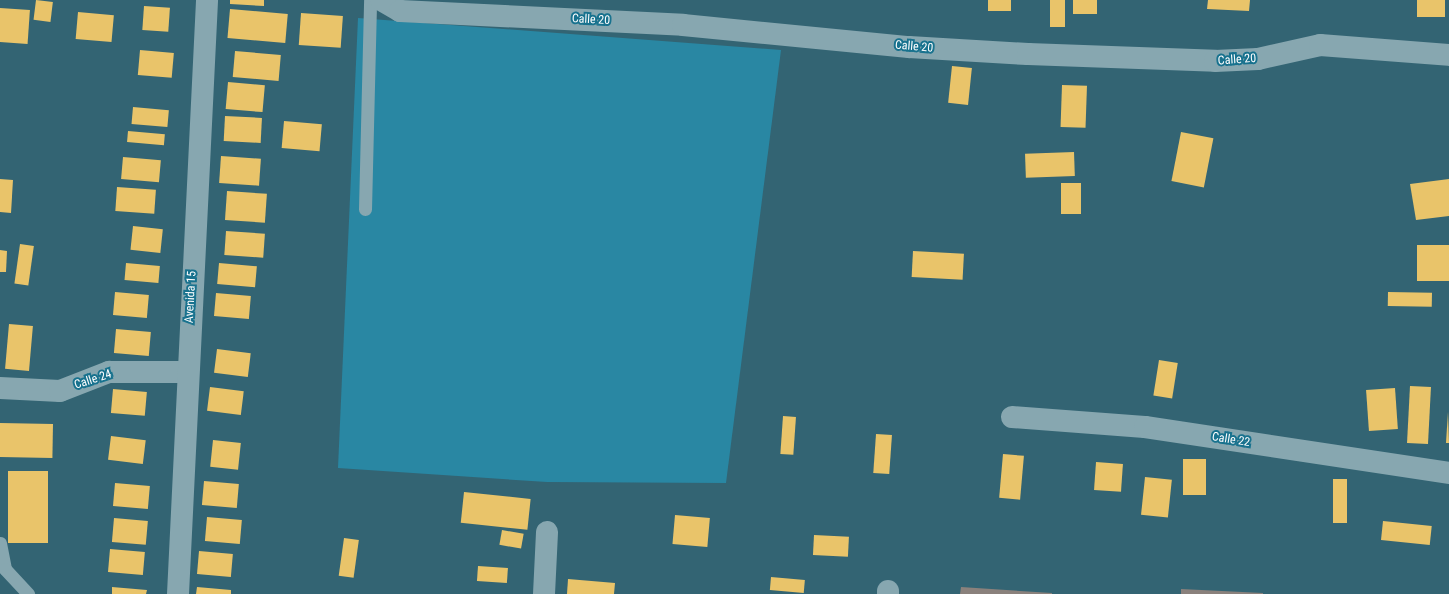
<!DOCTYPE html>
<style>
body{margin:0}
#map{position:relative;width:1449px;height:594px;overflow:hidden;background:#336473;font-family:"Roboto Condensed",sans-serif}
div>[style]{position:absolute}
.green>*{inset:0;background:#2987a3}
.homes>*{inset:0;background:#e9c46a;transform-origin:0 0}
.industry>*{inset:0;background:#8a817c}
.lane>*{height:13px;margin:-6.5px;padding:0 6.5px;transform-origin:6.5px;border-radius:6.5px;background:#87a7b0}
.street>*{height:22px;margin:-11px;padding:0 11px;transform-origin:11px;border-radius:11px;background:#87a7b0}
span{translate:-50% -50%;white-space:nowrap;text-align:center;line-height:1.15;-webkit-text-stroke:4px #18728e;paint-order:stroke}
.street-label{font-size:12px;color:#fff}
</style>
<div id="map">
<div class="green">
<i style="clip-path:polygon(358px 18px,781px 50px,726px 483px,547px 482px,338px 468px)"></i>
</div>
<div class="homes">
<i style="left:36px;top:0;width:17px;height:20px;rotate:7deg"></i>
<i style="clip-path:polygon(230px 0,264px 0,264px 6px,230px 4px)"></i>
<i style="left:988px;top:0;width:23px;height:11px"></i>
<i style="left:1050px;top:0;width:15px;height:27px"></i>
<i style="left:1073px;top:0;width:24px;height:14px"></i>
<i style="clip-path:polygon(1208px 0,1250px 0,1249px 11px,1207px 9px)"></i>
<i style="left:1417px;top:0;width:28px;height:17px"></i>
<i style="left:144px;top:6px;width:26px;height:24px;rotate:4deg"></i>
<i style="left:0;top:8px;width:30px;height:34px;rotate:4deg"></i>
<i style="left:230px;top:9px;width:58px;height:29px;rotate:5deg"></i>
<i style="left:78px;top:12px;width:36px;height:27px;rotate:5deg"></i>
<i style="left:301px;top:13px;width:42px;height:32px;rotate:4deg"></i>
<i style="left:140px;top:50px;width:34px;height:25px;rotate:5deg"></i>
<i style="left:235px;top:51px;width:46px;height:26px;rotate:5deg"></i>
<i style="left:952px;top:66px;width:20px;height:37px;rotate:6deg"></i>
<i style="left:228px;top:82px;width:37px;height:27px;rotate:5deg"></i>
<i style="left:1062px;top:85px;width:25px;height:42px;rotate:2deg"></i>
<i style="left:133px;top:107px;width:36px;height:17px;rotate:5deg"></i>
<i style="left:225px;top:116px;width:37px;height:25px;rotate:3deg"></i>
<i style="left:284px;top:121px;width:38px;height:27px;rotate:5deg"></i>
<i style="left:128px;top:131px;width:37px;height:11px;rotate:5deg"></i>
<i style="left:1181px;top:132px;width:33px;height:50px;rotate:11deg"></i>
<i style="left:1074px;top:152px;width:24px;height:49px;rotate:88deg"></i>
<i style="left:221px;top:156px;width:40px;height:27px;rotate:4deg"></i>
<i style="left:123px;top:157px;width:38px;height:22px;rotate:5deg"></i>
<i style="clip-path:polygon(0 179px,13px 180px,11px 213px,0 212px)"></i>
<i style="clip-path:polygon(1449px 179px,1449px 216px,1416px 220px,1410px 184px)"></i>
<i style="left:1061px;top:183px;width:20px;height:31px"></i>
<i style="left:117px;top:187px;width:39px;height:24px;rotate:4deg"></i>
<i style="left:227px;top:191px;width:40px;height:29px;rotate:4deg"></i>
<i style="left:133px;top:226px;width:30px;height:24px;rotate:6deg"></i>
<i style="left:226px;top:231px;width:39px;height:24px;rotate:4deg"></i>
<i style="left:20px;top:244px;width:14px;height:40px;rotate:8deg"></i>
<i style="left:1449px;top:245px;width:36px;height:32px;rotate:90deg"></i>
<i style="clip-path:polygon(0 250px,7px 251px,6px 272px,0 272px)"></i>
<i style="left:913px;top:251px;width:51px;height:26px;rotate:3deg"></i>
<i style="left:126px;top:263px;width:34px;height:17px;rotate:5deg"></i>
<i style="left:219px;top:263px;width:38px;height:21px;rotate:5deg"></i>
<i style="left:115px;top:292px;width:34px;height:23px;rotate:5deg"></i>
<i style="left:1388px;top:292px;width:44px;height:14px;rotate:1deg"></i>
<i style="left:216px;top:293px;width:35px;height:23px;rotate:5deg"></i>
<i style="left:9px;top:324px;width:24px;height:45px;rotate:5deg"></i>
<i style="left:116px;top:329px;width:35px;height:24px;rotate:5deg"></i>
<i style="left:217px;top:349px;width:34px;height:24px;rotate:7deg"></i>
<i style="left:1159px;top:360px;width:19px;height:36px;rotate:9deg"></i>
<i style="left:1410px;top:386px;width:21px;height:57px;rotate:3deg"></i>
<i style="left:210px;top:387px;width:34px;height:24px;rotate:7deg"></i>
<i style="left:1395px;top:388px;width:41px;height:29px;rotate:86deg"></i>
<i style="left:113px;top:389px;width:34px;height:24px;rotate:5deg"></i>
<i style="clip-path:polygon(1448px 412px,1449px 443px,1446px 443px)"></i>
<i style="left:783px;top:416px;width:13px;height:38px;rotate:4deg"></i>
<i style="left:0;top:423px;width:53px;height:34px;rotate:1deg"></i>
<i style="left:876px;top:434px;width:16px;height:39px;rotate:4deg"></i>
<i style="left:111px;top:436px;width:35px;height:24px;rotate:7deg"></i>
<i style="left:213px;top:440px;width:28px;height:27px;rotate:6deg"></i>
<i style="left:1003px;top:454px;width:21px;height:44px;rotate:5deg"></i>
<i style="left:1183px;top:459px;width:23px;height:36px"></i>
<i style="left:1096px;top:462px;width:27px;height:28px;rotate:4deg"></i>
<i style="left:8px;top:471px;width:40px;height:72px"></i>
<i style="left:1145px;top:477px;width:27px;height:38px;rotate:6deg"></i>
<i style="left:1333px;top:479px;width:14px;height:44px"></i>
<i style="left:204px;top:481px;width:35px;height:24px;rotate:5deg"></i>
<i style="left:115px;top:483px;width:35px;height:23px;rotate:5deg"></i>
<i style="left:464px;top:492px;width:67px;height:31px;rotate:6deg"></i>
<i style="left:675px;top:515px;width:35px;height:29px;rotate:5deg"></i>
<i style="left:207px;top:517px;width:35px;height:24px;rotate:5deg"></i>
<i style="left:114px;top:518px;width:34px;height:24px;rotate:5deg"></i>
<i style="left:1383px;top:521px;width:49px;height:19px;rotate:6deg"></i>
<i style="left:502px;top:530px;width:22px;height:15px;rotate:10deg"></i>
<i style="left:814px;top:535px;width:35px;height:20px;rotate:3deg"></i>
<i style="left:344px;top:538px;width:15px;height:38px;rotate:8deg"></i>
<i style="left:110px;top:549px;width:35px;height:23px;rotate:5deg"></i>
<i style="left:199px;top:551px;width:34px;height:23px;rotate:5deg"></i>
<i style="left:478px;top:566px;width:30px;height:15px;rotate:4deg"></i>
<i style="left:771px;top:577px;width:34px;height:13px;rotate:5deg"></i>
<i style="clip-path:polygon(568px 579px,615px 583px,614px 594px,567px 594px)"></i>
<i style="clip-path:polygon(112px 587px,147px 590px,146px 594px,112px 594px)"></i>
<i style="clip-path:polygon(197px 587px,231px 590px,231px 594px,196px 594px)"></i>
</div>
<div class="industry">
<i style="clip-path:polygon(961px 587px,1052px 593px,1052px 594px,960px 594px)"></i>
<i style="clip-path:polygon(1181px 589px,1263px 593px,1263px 594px,1181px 594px)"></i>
</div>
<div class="lane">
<i style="left:365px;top:209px;width:209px;rotate:-88.6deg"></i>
<i style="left:0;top:543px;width:26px;rotate:79deg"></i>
<i style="left:5px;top:569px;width:34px;rotate:47deg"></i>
</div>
<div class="street">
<i style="left:381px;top:0;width:22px;rotate:30deg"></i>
<i style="left:400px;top:11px;width:283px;rotate:2.8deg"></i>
<i style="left:683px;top:25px;width:227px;rotate:5.6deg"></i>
<i style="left:909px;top:47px;width:119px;rotate:3.4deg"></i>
<i style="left:1028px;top:54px;width:187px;rotate:2.1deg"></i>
<i style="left:1215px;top:61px;width:43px;rotate:-2.7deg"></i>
<i style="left:1258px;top:59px;width:64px;rotate:-12.7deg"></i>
<i style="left:1320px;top:45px;width:129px;rotate:4.4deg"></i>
<i style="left:0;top:388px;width:60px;rotate:2.9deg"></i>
<i style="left:60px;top:391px;width:53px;rotate:-21.2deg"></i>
<i style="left:109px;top:372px;width:78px"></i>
<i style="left:1012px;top:417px;width:133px;rotate:4.3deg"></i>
<i style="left:1145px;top:427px;width:307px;rotate:8.6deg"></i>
<i style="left:178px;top:594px;width:595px;rotate:-87.2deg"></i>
<i style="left:544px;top:594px;width:62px;rotate:-87.2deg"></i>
<i style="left:888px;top:594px;width:3px;rotate:-90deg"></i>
</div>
<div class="street-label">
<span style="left:591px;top:20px;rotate:3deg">Calle 20</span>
<span style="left:914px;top:47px;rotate:5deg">Calle 20</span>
<span style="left:1237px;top:60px;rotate:-4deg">Calle 20</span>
<span style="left:191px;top:297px;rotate:-87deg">Avenida 15</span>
<span style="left:93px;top:380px;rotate:-18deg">Calle 24</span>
<span style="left:1231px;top:440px;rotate:9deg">Calle 22</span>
</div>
</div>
